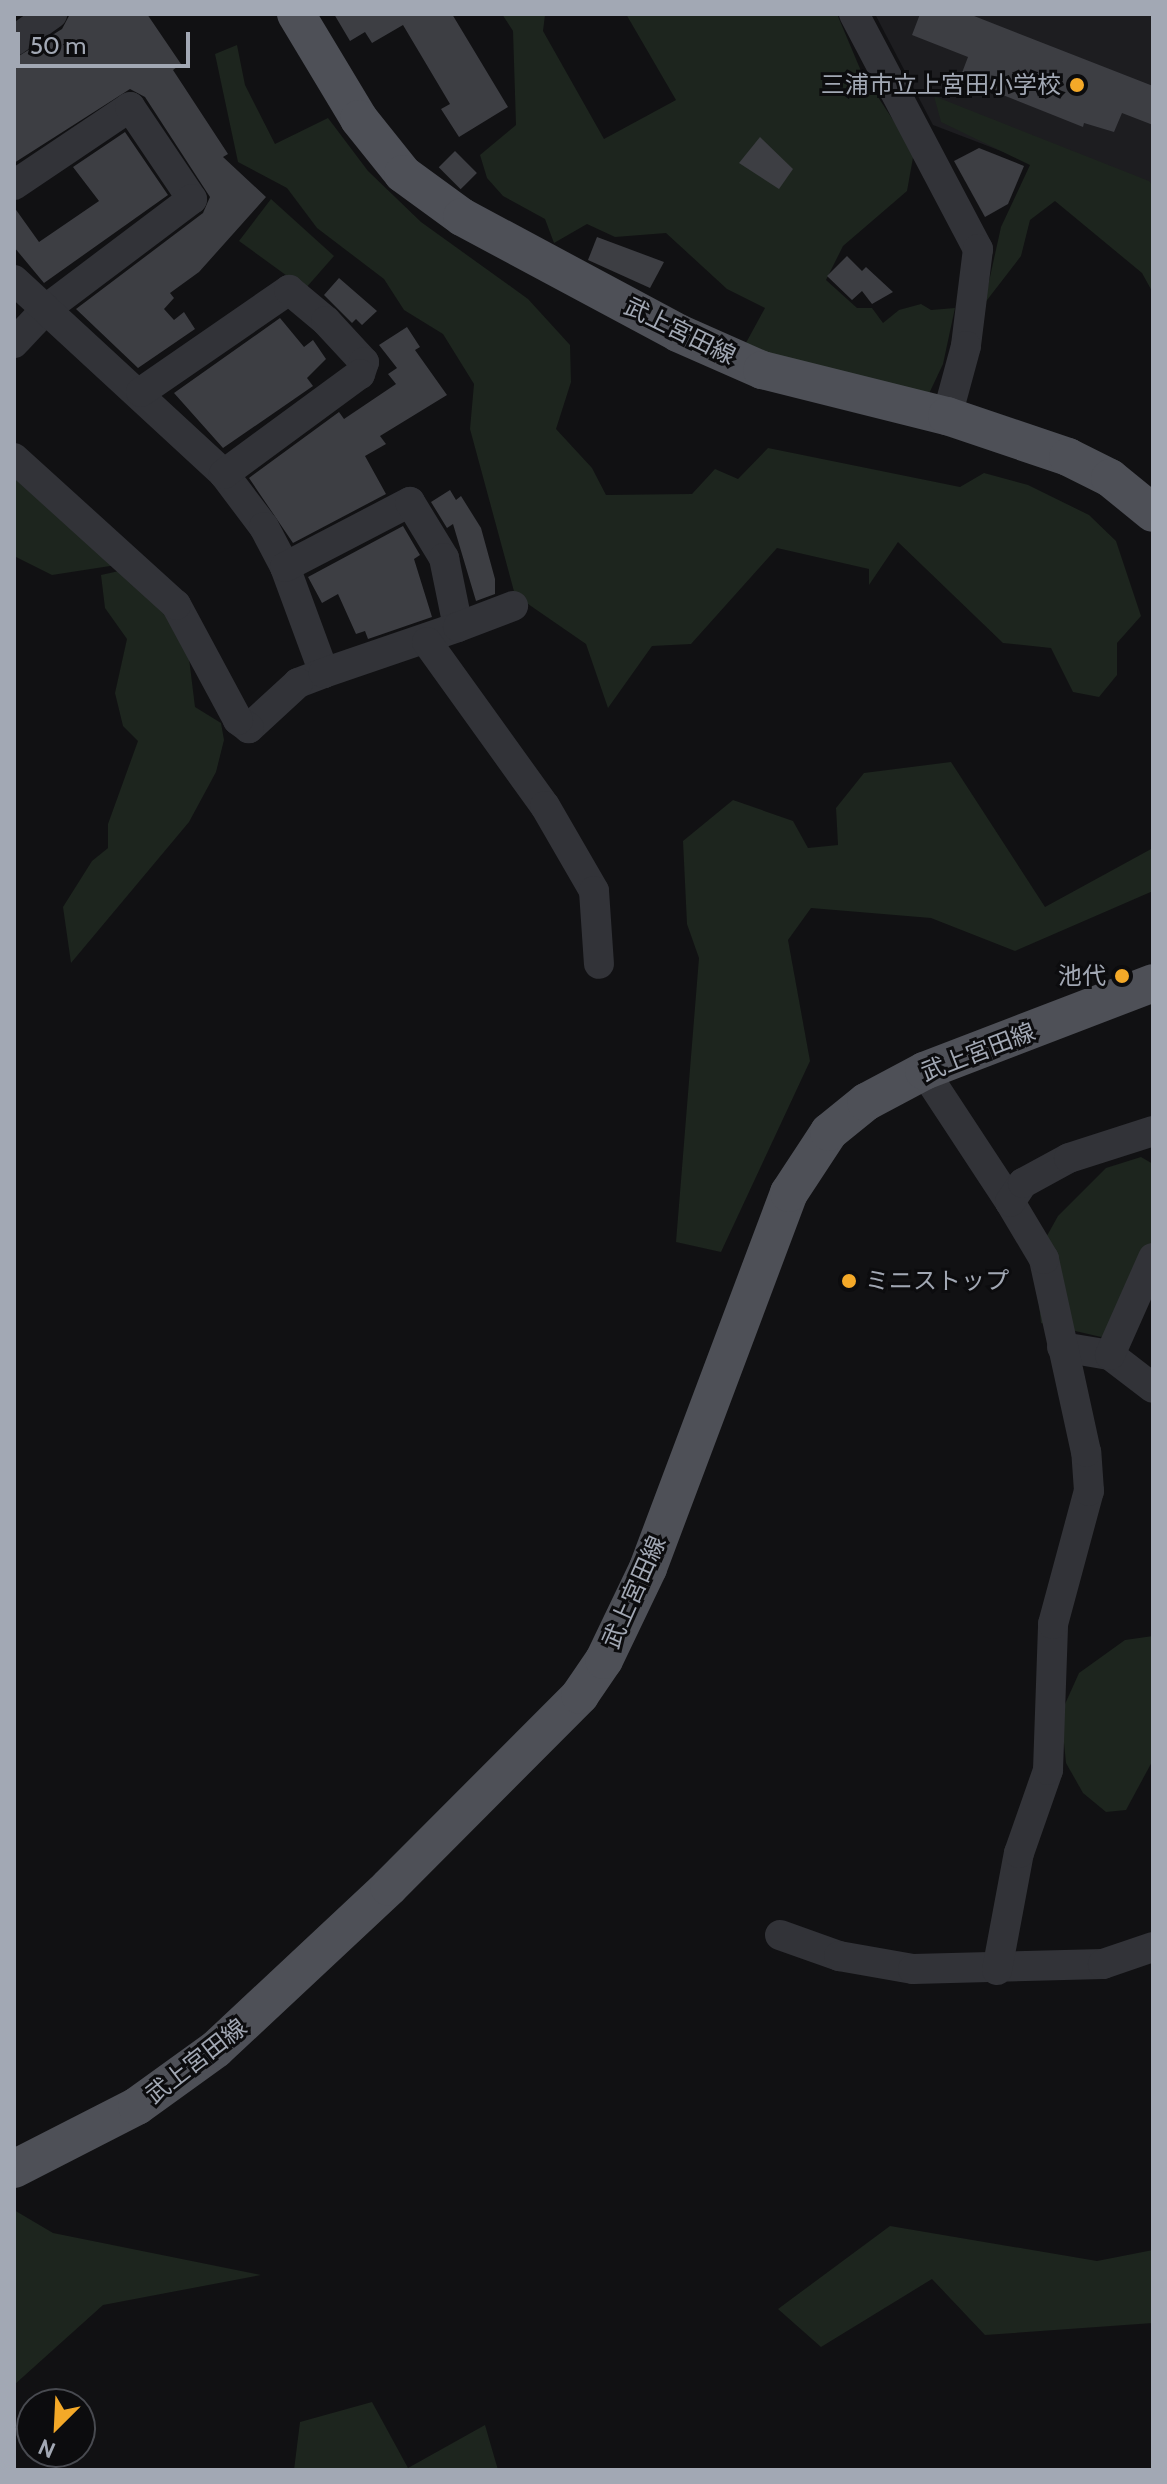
<!DOCTYPE html>
<meta charset="utf-8">
<style>
body{margin:0}
#map{position:relative;width:1167px;height:2484px;overflow:hidden;background:#111113;font-family:Cabin,"Noto Sans JP",sans-serif}
div>[style]{position:absolute}
.built>*{inset:0;background:#1d1d20}
.green>*{inset:0;background:#1d251e}
.building>*{inset:0;background:#3d3e43;transform-origin:0 0}
.minor>*{height:30px;margin:-15px;padding:0 15px;transform-origin:15px;border-radius:15px;background:#323338}
.major>*{height:38px;margin:-19px;padding:0 19px;transform-origin:19px;border-radius:19px;background:#4e5057}
.dots>*{width:22px;height:22px;translate:-50% -50%;box-sizing:border-box;border:4px solid #0c0c0e;border-radius:50%}
span{translate:-50% -50%;white-space:nowrap;text-align:center;line-height:1.15;-webkit-text-stroke:6px #0c0c0e;paint-order:stroke}
.poi-label{font-size:24px;color:#a2a8b4}
.right{translate:-100% -50%;text-align:right}
.left{translate:0 -50%;text-align:left}
.street-label{font-size:24px;color:#a2a8b4}
.frame{position:absolute;inset:0;border:16px solid #a2a8b4;pointer-events:none}
.north{position:absolute;left:16px;top:2388px;width:80px;height:80px;box-sizing:border-box;background:#0c0c0e;border:2px solid #484a50;border-radius:50%;rotate:204deg;font-size:22px;font-weight:700;line-height:32px;text-align:center;color:#a2a8b4}
.north::after{content:'';display:block;margin:auto;width:28px;height:36px;background:#f4a928;clip-path:polygon(50% 0,100% 100%,50% 72%,0 100%)}
.scale{position:absolute;left:16px;top:32px;width:174px;height:36px;box-sizing:border-box;border:4px solid #a2a8b4;border-top:0;padding-left:10px;font-size:24px;line-height:28px;white-space:nowrap;color:#a2a8b4;-webkit-text-stroke:6px #0c0c0e;paint-order:stroke}
</style>
<div id="map">
<div class="built">
<i style="clip-path:polygon(875px 14px,1153px 14px,1153px 209px,933px 125px)"></i>
</div>
<div class="green">
<i style="clip-path:polygon(502px 14px,545px 15px,543px 31px,604px 139px,676px 100px,626px 14px,837px 14px,861px 71px,914px 152px,907px 191px,843px 246px,826px 280px,857px 308px,872px 308px,883px 323px,899px 310px,921px 304px,931px 310px,955px 308px,943px 364px,926px 400px,741px 352px,765px 308px,727px 289px,666px 233px,615px 237px,587px 224px,554px 243px,545px 219px,503px 196px,487px 178px,480px 155px,516px 125px,513px 31px)"></i>
<i style="clip-path:polygon(237px 45px,245px 85px,275px 144px,328px 118px,368px 171px,421px 222px,528px 299px,570px 345px,571px 382px,556px 429px,592px 468px,606px 495px,692px 494px,715px 469px,738px 479px,768px 448px,960px 487px,984px 473px,1028px 485px,1089px 515px,1116px 541px,1141px 616px,1117px 643px,1117px 675px,1099px 697px,1073px 692px,1051px 648px,1003px 643px,898px 542px,869px 585px,869px 569px,777px 548px,691px 644px,652px 646px,608px 708px,586px 644px,515px 595px,470px 429px,474px 384px,443px 334px,404px 310px,384px 279px,317px 228px,287px 188px,238px 162px,215px 54px)"></i>
<i style="clip-path:polygon(934px 96px,1149px 181px,1153px 186px,1153px 293px,1142px 273px,1055px 201px,1030px 220px,1021px 256px,984px 304px,1001px 227px,1030px 165px,941px 122px)"></i>
<i style="clip-path:polygon(271px 199px,334px 256px,305px 289px,239px 241px)"></i>
<i style="clip-path:polygon(14px 476px,123px 564px,52px 575px,14px 556px)"></i>
<i style="clip-path:polygon(128px 569px,186px 634px,195px 707px,221px 723px,224px 740px,216px 772px,189px 822px,71px 963px,63px 907px,92px 861px,108px 848px,108px 824px,138px 741px,123px 726px,115px 693px,127px 639px,105px 608px,101px 575px)"></i>
<i style="clip-path:polygon(951px 762px,1045px 907px,1153px 848px,1153px 891px,1015px 951px,931px 918px,811px 908px,788px 940px,810px 1061px,721px 1252px,676px 1242px,699px 958px,687px 924px,683px 841px,733px 800px,793px 821px,808px 848px,838px 845px,836px 808px,864px 773px)"></i>
<i style="clip-path:polygon(1141px 1157px,1153px 1164px,1153px 1286px,1139px 1323px,1101px 1337px,1041px 1323px,1034px 1259px,1058px 1216px,1106px 1168px)"></i>
<i style="clip-path:polygon(1153px 1636px,1153px 1760px,1126px 1810px,1106px 1812px,1083px 1793px,1066px 1763px,1061px 1713px,1079px 1673px,1125px 1640px)"></i>
<i style="clip-path:polygon(14px 2210px,53px 2233px,261px 2275px,103px 2305px,14px 2385px)"></i>
<i style="clip-path:polygon(890px 2226px,1097px 2261px,1153px 2250px,1153px 2323px,985px 2335px,932px 2279px,821px 2347px,778px 2309px)"></i>
<i style="clip-path:polygon(372px 2402px,408px 2468px,485px 2425px,498px 2470px,294px 2470px,300px 2422px)"></i>
</div>
<div class="building">
<i style="clip-path:polygon(70px 14px,147px 14px,181px 64px,173px 70px,228px 154px,223px 157px,266px 197px,199px 272px,170px 293px,174px 298px,164px 309px,174px 320px,184px 312px,195px 329px,138px 368px,76px 309px,203px 213px,210px 197px,145px 97px,130px 89px,14px 163px,14px 59px,62px 29px)"></i>
<i style="clip-path:polygon(334px 14px,452px 14px,508px 107px,459px 137px,441px 109px,450px 104px,403px 25px,372px 43px,365px 32px,350px 41px)"></i>
<i style="clip-path:polygon(920px 14px,969px 14px,1153px 86px,1153px 125px,1122px 113px,1114px 132px,1084px 123px,1083px 127px,960px 78px,968px 57px,912px 35px)"></i>
<i style="clip-path:polygon(125px 132px,168px 195px,44px 283px,14px 247px,14px 207px,39px 242px,99px 201px,73px 167px)"></i>
<i style="clip-path:polygon(760px 137px,793px 169px,779px 189px,739px 163px)"></i>
<i style="clip-path:polygon(979px 148px,1024px 166px,1008px 204px,985px 217px,954px 161px)"></i>
<i style="left:455px;top:151px;width:31px;height:23px;rotate:45deg"></i>
<i style="clip-path:polygon(597px 237px,664px 262px,650px 288px,588px 260px)"></i>
<i style="clip-path:polygon(847px 256px,862px 271px,866px 267px,893px 292px,872px 304px,862px 291px,852px 300px,827px 276px)"></i>
<i style="clip-path:polygon(339px 278px,377px 311px,362px 325px,356px 319px,352px 323px,324px 295px)"></i>
<i style="clip-path:polygon(280px 318px,304px 347px,313px 340px,326px 359px,307px 378px,313px 386px,223px 448px,174px 393px)"></i>
<i style="clip-path:polygon(407px 327px,420px 347px,415px 350px,447px 395px,380px 436px,386px 444px,365px 456px,386px 494px,293px 543px,249px 478px,339px 412px,344px 419px,396px 384px,388px 374px,397px 368px,379px 345px)"></i>
<i style="clip-path:polygon(450px 490px,456px 500px,461px 496px,481px 528px,495px 579px,495px 594px,476px 601px,453px 524px,447px 528px,431px 502px)"></i>
<i style="clip-path:polygon(403px 526px,420px 555px,414px 559px,432px 617px,368px 639px,365px 631px,356px 634px,338px 594px,322px 603px,308px 577px)"></i>
</div>
<div class="minor">
<i style="left:854px;top:14px;width:266px;rotate:62.2deg"></i>
<i style="left:978px;top:249px;width:98px;rotate:97.1deg"></i>
<i style="left:966px;top:346px;width:73px;rotate:105.2deg"></i>
<i style="left:14px;top:41px;width:47px;rotate:-35.4deg"></i>
<i style="left:14px;top:185px;width:140px;rotate:-33.9deg"></i>
<i style="left:130px;top:107px;width:111px;rotate:56deg"></i>
<i style="left:192px;top:199px;width:183px;rotate:143deg"></i>
<i style="left:46px;top:309px;width:47px;rotate:133.3deg"></i>
<i style="left:14px;top:280px;width:286px;rotate:42.7deg"></i>
<i style="left:224px;top:474px;width:66px;rotate:53deg"></i>
<i style="left:264px;top:527px;width:45px;rotate:62.3deg"></i>
<i style="left:285px;top:567px;width:113px;rotate:69.8deg"></i>
<i style="left:324px;top:673px;width:28px;rotate:159deg"></i>
<i style="left:298px;top:683px;width:67px;rotate:137.4deg"></i>
<i style="left:249px;top:728px;width:14px;rotate:-144deg"></i>
<i style="left:238px;top:720px;width:131px;rotate:-118.3deg"></i>
<i style="left:176px;top:605px;width:219px;rotate:-137.8deg"></i>
<i style="left:141px;top:392px;width:180px;rotate:-34.6deg"></i>
<i style="left:289px;top:290px;width:48px;rotate:40deg"></i>
<i style="left:326px;top:321px;width:56px;rotate:47.2deg"></i>
<i style="left:364px;top:362px;width:13px;rotate:108deg"></i>
<i style="left:360px;top:374px;width:169px;rotate:143.7deg"></i>
<i style="left:285px;top:567px;width:141px;rotate:-27.5deg"></i>
<i style="left:410px;top:502px;width:66px;rotate:58.7deg"></i>
<i style="left:444px;top:558px;width:70px;rotate:78.5deg"></i>
<i style="left:458px;top:627px;width:142px;rotate:161.1deg"></i>
<i style="left:458px;top:627px;width:59px;rotate:-20.9deg"></i>
<i style="left:427px;top:642px;width:202px;rotate:54.3deg"></i>
<i style="left:545px;top:806px;width:98px;rotate:60deg"></i>
<i style="left:594px;top:891px;width:73px;rotate:86.1deg"></i>
<i style="left:924px;top:1071px;width:157px;rotate:56.7deg"></i>
<i style="left:1062px;top:1347px;width:49px;rotate:9.5deg"></i>
<i style="left:1110px;top:1355px;width:54px;rotate:37.5deg"></i>
<i style="left:1110px;top:1355px;width:106px;rotate:-66.1deg"></i>
<i style="left:780px;top:1935px;width:63px;rotate:19.6deg"></i>
<i style="left:839px;top:1956px;width:75px;rotate:10deg"></i>
<i style="left:913px;top:1969px;width:190px;rotate:-1.5deg"></i>
<i style="left:1103px;top:1964px;width:53px;rotate:-18.8deg"></i>
<i style="left:997px;top:1970px;width:119px;rotate:-79.4deg"></i>
<i style="left:1019px;top:1853px;width:88px;rotate:-70.7deg"></i>
<i style="left:1048px;top:1770px;width:146px;rotate:-88deg"></i>
<i style="left:1053px;top:1624px;width:138px;rotate:-74.9deg"></i>
<i style="left:1089px;top:1491px;width:39px;rotate:-94deg"></i>
<i style="left:1086px;top:1452px;width:198px;rotate:-102.3deg"></i>
<i style="left:1044px;top:1259px;width:66px;rotate:-120.8deg"></i>
<i style="left:1010px;top:1202px;width:23px;rotate:-56deg"></i>
<i style="left:1023px;top:1183px;width:52px;rotate:-28.5deg"></i>
<i style="left:1069px;top:1158px;width:88px;rotate:-17.8deg"></i>
</div>
<div class="major">
<i style="left:296px;top:14px;width:122px;rotate:59deg"></i>
<i style="left:359px;top:119px;width:70px;rotate:51.3deg"></i>
<i style="left:403px;top:174px;width:73px;rotate:36.1deg"></i>
<i style="left:462px;top:217px;width:245px;rotate:28.2deg"></i>
<i style="left:678px;top:333px;width:92px;rotate:23.8deg"></i>
<i style="left:762px;top:370px;width:191px;rotate:14deg"></i>
<i style="left:947px;top:416px;width:128px;rotate:18.7deg"></i>
<i style="left:1068px;top:457px;width:47px;rotate:26.6deg"></i>
<i style="left:1110px;top:478px;width:55px;rotate:39.1deg"></i>
<i style="left:14px;top:2169px;width:138px;rotate:-27.1deg"></i>
<i style="left:137px;top:2106px;width:97px;rotate:-35.8deg"></i>
<i style="left:216px;top:2049px;width:237px;rotate:-43.1deg"></i>
<i style="left:389px;top:1887px;width:271px;rotate:-45.1deg"></i>
<i style="left:580px;top:1695px;width:42px;rotate:-55.6deg"></i>
<i style="left:604px;top:1660px;width:102px;rotate:-64.4deg"></i>
<i style="left:648px;top:1568px;width:401px;rotate:-69.4deg"></i>
<i style="left:789px;top:1193px;width:73px;rotate:-56.7deg"></i>
<i style="left:829px;top:1132px;width:48px;rotate:-39deg"></i>
<i style="left:866px;top:1102px;width:66px;rotate:-28.1deg"></i>
<i style="left:924px;top:1071px;width:245px;rotate:-21deg"></i>
</div>
<div class="dots">
<i style="left:1077px;top:85px;background:#f4a928"></i>
<i style="left:1122px;top:976px;background:#f4a928"></i>
<i style="left:849px;top:1281px;background:#f4a928"></i>
</div>
<div class="poi-label">
<span class="right" style="left:1061px;top:85px">三浦市立上宮田小学校</span>
<span class="right" style="left:1106px;top:976px">池代</span>
<span class="left" style="left:865px;top:1281px">ミニストップ</span>
</div>
<div class="street-label">
<span style="left:680px;top:331px;rotate:26deg">武上宮田線</span>
<span style="left:978px;top:1052px;rotate:-21deg">武上宮田線</span>
<span style="left:634px;top:1592px;rotate:-66deg">武上宮田線</span>
<span style="left:196px;top:2061px;rotate:-38deg">武上宮田線</span>
</div>
<div class="frame"></div>
<div class="north">N</div>
<div class="scale">50 m</div>
</div>
